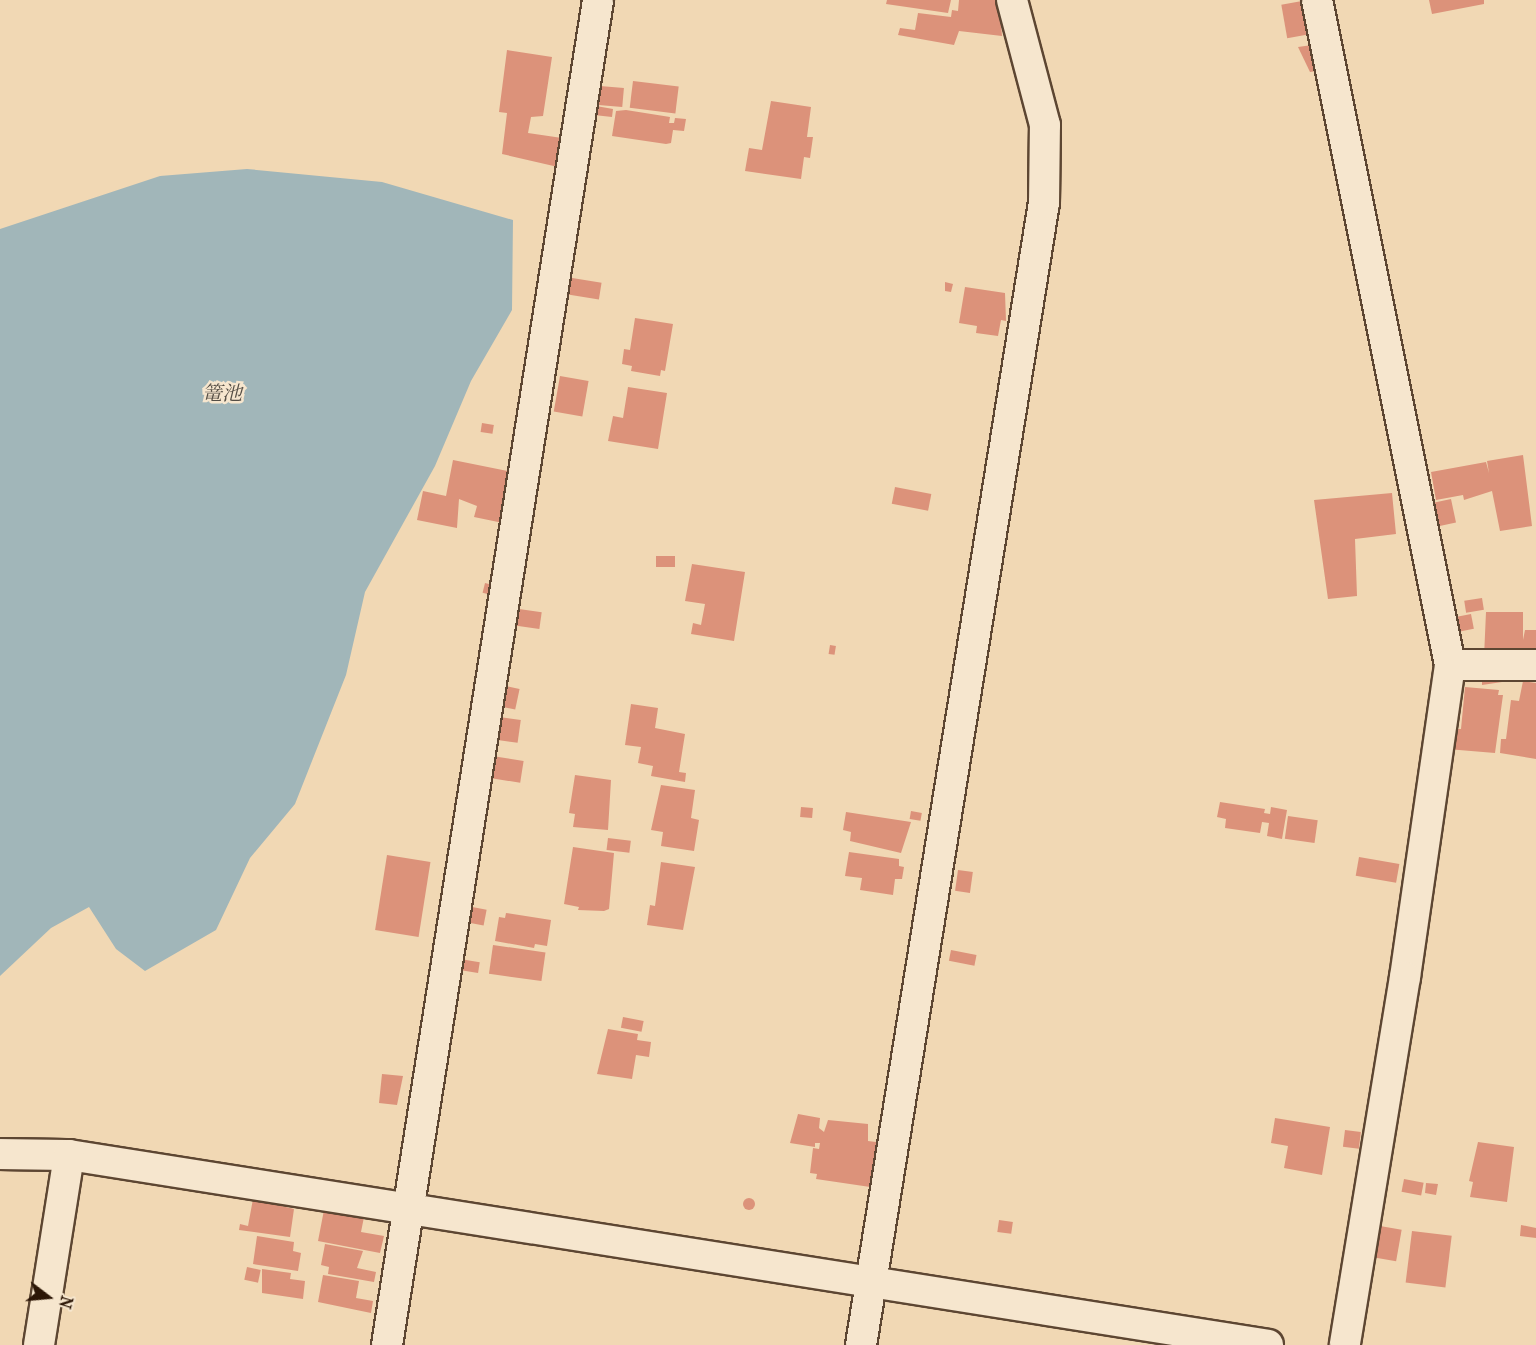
<!DOCTYPE html>
<meta charset="utf-8">
<style>
body{margin:0}
#map{position:relative;width:1536px;height:1345px;overflow:hidden;background:#f1d8b4;font-family:"IM FELL French Canon","Noto Serif JP",serif}
div>[style]{position:absolute}
.water>*{inset:0;background:#a1b6b9}
.building>*{inset:0;background:#dc927a;transform-origin:0 0}
.round{border-radius:50%}
.roads{filter:drop-shadow(2px 0 #5d4632) drop-shadow(-2px 0 #5d4632) drop-shadow(0 2px #5d4632) drop-shadow(0 -2px #5d4632)}
.street>*{height:30px;margin:-15px;padding:0 15px;transform-origin:15px;border-radius:15px;background:#f6e6ce}
span{translate:-50% -50%;white-space:nowrap;text-align:center;line-height:1.15;-webkit-text-stroke:5px #f6e6ce;paint-order:stroke}
.water-label{font-size:20px;color:#554e45;font-style:italic}
.north{position:absolute;left:18px;top:1267px;width:60px;height:60px;-webkit-text-stroke:4px #f6e6ce;paint-order:stroke;rotate:106deg;font-size:16px;font-weight:700;line-height:24px;text-align:center;color:#2c1606}
.north::after{content:'';display:block;margin:auto;width:21px;height:27px;background:#2c1606;clip-path:polygon(50% 0,100% 100%,50% 72%,0 100%)}
</style>
<div id="map">
<div class="water">
<i style="clip-path:polygon(247px 169px,382px 182px,513px 220px,512px 310px,471px 381px,435px 466px,365px 592px,346px 675px,295px 804px,250px 858px,216px 930px,145px 971px,116px 949px,89px 907px,51px 928px,0 976px,0 229px,160px 176px)"></i>
</div>
<div class="building">
<i style="clip-path:polygon(887px 0,951px 0,948px 13px,886px 4px)"></i>
<i style="clip-path:polygon(959px 0,999px 0,1002px 36px,959px 31px,954px 45px,898px 35px,900px 28px,915px 30px,918px 13px,951px 17px,952px 10px,958px 11px)"></i>
<i style="clip-path:polygon(1429px 0,1484px 0,1484px 4px,1432px 14px)"></i>
<i style="left:1302px;top:1px;width:34px;height:21px;rotate:80deg"></i>
<i style="clip-path:polygon(1312px 45px,1317px 71px,1310px 72px,1298px 47px)"></i>
<i style="clip-path:polygon(507px 50px,552px 57px,543px 116px,531px 117px,528px 133px,562px 138px,558px 167px,502px 154px,507px 113px,499px 112px)"></i>
<i style="left:633px;top:81px;width:46px;height:27px;rotate:7deg"></i>
<i style="left:600px;top:86px;width:24px;height:19px;rotate:5deg"></i>
<i style="clip-path:polygon(771px 101px,811px 107px,807px 137px,813px 137px,810px 158px,804px 157px,801px 179px,745px 171px,749px 148px,762px 150px)"></i>
<i style="clip-path:polygon(596px 106px,613px 109px,612px 117px,594px 115px)"></i>
<i style="clip-path:polygon(626px 110px,670px 117px,669px 123px,674px 123px,675px 118px,686px 119px,684px 131px,673px 130px,671px 143px,666px 144px,612px 136px,616px 111px)"></i>
<i style="left:566px;top:277px;width:36px;height:17px;rotate:9deg"></i>
<i style="clip-path:polygon(945px 282px,953px 284px,951px 292px,945px 291px)"></i>
<i style="clip-path:polygon(965px 287px,1005px 293px,1006px 321px,1001px 320px,998px 336px,976px 333px,977px 326px,959px 323px)"></i>
<i style="clip-path:polygon(635px 318px,673px 324px,665px 371px,661px 370px,660px 376px,631px 371px,632px 366px,622px 364px,624px 349px,630px 350px)"></i>
<i style="left:560px;top:376px;width:29px;height:36px;rotate:10deg"></i>
<i style="clip-path:polygon(628px 387px,667px 393px,658px 449px,608px 441px,613px 416px,623px 418px)"></i>
<i style="left:482px;top:423px;width:12px;height:9px;rotate:9deg"></i>
<i style="clip-path:polygon(1523px 455px,1532px 526px,1500px 531px,1492px 491px,1464px 500px,1463px 495px,1436px 500px,1431px 472px,1486px 462px,1489px 473px,1487px 461px)"></i>
<i style="clip-path:polygon(453px 460px,513px 472px,503px 523px,474px 517px,477px 506px,459px 499px,457px 528px,417px 520px,423px 491px,446px 496px)"></i>
<i style="left:895px;top:487px;width:37px;height:17px;rotate:11deg"></i>
<i style="clip-path:polygon(1392px 493px,1396px 534px,1355px 539px,1357px 596px,1328px 599px,1314px 500px)"></i>
<i style="left:1451px;top:499px;width:24px;height:25px;rotate:78deg"></i>
<i style="left:675px;top:556px;width:11px;height:19px;rotate:90deg"></i>
<i style="clip-path:polygon(692px 564px,745px 572px,734px 641px,691px 634px,693px 623px,701px 625px,705px 604px,685px 601px)"></i>
<i style="left:485px;top:583px;width:8px;height:10px;rotate:14deg"></i>
<i style="left:1482px;top:598px;width:12px;height:18px;rotate:81deg"></i>
<i style="left:512px;top:608px;width:30px;height:17px;rotate:8deg"></i>
<i style="clip-path:polygon(1486px 612px,1523px 612px,1523px 640px,1525px 630px,1536px 630px,1536px 659px,1484px 657px)"></i>
<i style="left:1471px;top:614px;width:15px;height:22px;rotate:79deg"></i>
<i style="left:830px;top:645px;width:6px;height:9px;rotate:9deg"></i>
<i style="clip-path:polygon(1523px 681px,1536px 683px,1536px 759px,1500px 753px,1501px 739px,1506px 739px,1511px 700px,1519px 701px)"></i>
<i style="clip-path:polygon(1482px 682px,1502px 682px,1482px 685px)"></i>
<i style="left:501px;top:685px;width:19px;height:21px;rotate:12deg"></i>
<i style="clip-path:polygon(1465px 687px,1499px 690px,1498px 695px,1503px 695px,1495px 753px,1447px 749px,1447px 740px,1455px 740px,1456px 729px,1461px 729px)"></i>
<i style="clip-path:polygon(631px 704px,658px 708px,655px 728px,685px 734px,679px 772px,686px 773px,685px 782px,651px 776px,653px 766px,638px 763px,641px 747px,625px 745px)"></i>
<i style="left:499px;top:717px;width:22px;height:23px;rotate:8deg"></i>
<i style="left:492px;top:756px;width:32px;height:22px;rotate:9deg"></i>
<i style="clip-path:polygon(575px 775px,611px 780px,608px 830px,573px 827px,575px 814px,569px 813px)"></i>
<i style="clip-path:polygon(661px 785px,695px 790px,691px 818px,699px 820px,694px 851px,661px 846px,663px 832px,651px 830px)"></i>
<i style="clip-path:polygon(1220px 802px,1265px 809px,1264px 813px,1270px 814px,1271px 807px,1287px 810px,1282px 839px,1267px 836px,1269px 823px,1262px 822px,1260px 833px,1225px 828px,1226px 819px,1217px 817px)"></i>
<i style="left:801px;top:807px;width:12px;height:10px;rotate:5deg"></i>
<i style="left:911px;top:811px;width:11px;height:8px;rotate:10deg"></i>
<i style="clip-path:polygon(846px 812px,911px 822px,901px 853px,850px 841px,851px 832px,843px 830px)"></i>
<i style="left:1288px;top:816px;width:30px;height:23px;rotate:8deg"></i>
<i style="left:608px;top:838px;width:23px;height:12px;rotate:7deg"></i>
<i style="clip-path:polygon(573px 847px,614px 853px,609px 909px,604px 911px,578px 910px,579px 907px,564px 904px)"></i>
<i style="clip-path:polygon(849px 852px,899px 859px,899px 866px,904px 867px,902px 879px,895px 879px,893px 895px,860px 890px,862px 878px,845px 876px)"></i>
<i style="left:387px;top:855px;width:44px;height:76px;rotate:9deg"></i>
<i style="left:1359px;top:857px;width:41px;height:19px;rotate:10deg"></i>
<i style="clip-path:polygon(661px 862px,695px 867px,683px 930px,647px 925px,650px 905px,655px 906px)"></i>
<i style="left:958px;top:870px;width:15px;height:21px;rotate:8deg"></i>
<i style="left:467px;top:906px;width:20px;height:16px;rotate:11deg"></i>
<i style="clip-path:polygon(506px 913px,551px 920px,547px 946px,535px 944px,534px 948px,495px 941px,499px 917px,505px 918px)"></i>
<i style="left:493px;top:945px;width:53px;height:29px;rotate:8deg"></i>
<i style="left:951px;top:950px;width:26px;height:11px;rotate:11deg"></i>
<i style="left:460px;top:959px;width:20px;height:11px;rotate:9deg"></i>
<i style="left:623px;top:1017px;width:21px;height:11px;rotate:11deg"></i>
<i style="clip-path:polygon(608px 1029px,638px 1034px,637px 1040px,651px 1042px,649px 1057px,636px 1055px,632px 1079px,597px 1074px)"></i>
<i style="clip-path:polygon(382px 1074px,403px 1076px,397px 1105px,379px 1103px)"></i>
<i style="clip-path:polygon(798px 1114px,820px 1118px,819px 1128px,824px 1132px,828px 1120px,868px 1124px,868px 1141px,884px 1143px,877px 1188px,816px 1179px,817px 1174px,810px 1173px,813px 1148px,819px 1149px,820px 1143px,815px 1143px,815px 1147px,790px 1143px)"></i>
<i style="clip-path:polygon(1275px 1118px,1330px 1127px,1322px 1175px,1284px 1168px,1288px 1146px,1271px 1143px)"></i>
<i style="left:1345px;top:1130px;width:16px;height:17px;rotate:7deg"></i>
<i style="clip-path:polygon(1478px 1142px,1514px 1147px,1507px 1202px,1470px 1197px,1473px 1182px,1469px 1181px)"></i>
<i style="left:1404px;top:1179px;width:20px;height:13px;rotate:11deg"></i>
<i style="clip-path:polygon(1426px 1183px,1438px 1184px,1436px 1195px,1425px 1193px)"></i>
<i class="round" style="left:743px;top:1198px;width:12px;height:12px"></i>
<i style="clip-path:polygon(253px 1199px,294px 1209px,290px 1237px,239px 1230px,240px 1224px,248px 1226px)"></i>
<i style="clip-path:polygon(324px 1210px,364px 1217px,361px 1232px,384px 1236px,380px 1253px,318px 1241px)"></i>
<i style="left:999px;top:1220px;width:14px;height:12px;rotate:8deg"></i>
<i style="clip-path:polygon(1521px 1225px,1536px 1228px,1536px 1238px,1520px 1236px)"></i>
<i style="left:1380px;top:1226px;width:22px;height:32px;rotate:10deg"></i>
<i style="left:1412px;top:1231px;width:40px;height:52px;rotate:7deg"></i>
<i style="clip-path:polygon(257px 1236px,294px 1242px,293px 1251px,301px 1253px,298px 1271px,253px 1264px)"></i>
<i style="clip-path:polygon(325px 1244px,363px 1251px,357px 1268px,376px 1272px,374px 1282px,328px 1274px,329px 1267px,321px 1265px)"></i>
<i style="left:247px;top:1267px;width:14px;height:13px;rotate:12deg"></i>
<i style="clip-path:polygon(262px 1269px,291px 1273px,290px 1279px,305px 1281px,303px 1299px,262px 1293px)"></i>
<i style="clip-path:polygon(323px 1275px,359px 1281px,356px 1298px,373px 1301px,371px 1313px,318px 1302px)"></i>
</div>
<div class="roads">
<div class="street">
<i style="left:1317px;top:0;width:678px;rotate:78.69deg"></i>
<i style="left:1450px;top:665px;width:315px;rotate:98.2deg"></i>
<i style="left:1405px;top:977px;width:373px;rotate:99.3deg"></i>
<i style="left:1450px;top:665px;width:86px"></i>
<i style="left:0;top:1154px;width:69px;rotate:0.8deg"></i>
<i style="left:69px;top:1155px;width:1214px;rotate:9deg"></i>
<i style="left:39px;top:1345px;width:192px;rotate:-81deg"></i>
<i style="left:387px;top:1345px;width:1361px;rotate:-81.08deg"></i>
<i style="left:861px;top:1345px;width:1157px;rotate:-80.9deg"></i>
<i style="left:1044px;top:203px;width:78px;rotate:-89.3deg"></i>
<i style="left:1045px;top:125px;width:129px;rotate:-104.8deg"></i>
</div>
</div>
<div class="water-label">
<span style="left:222px;top:393px">篭池</span>
</div>
<div class="north">N</div>
</div>
